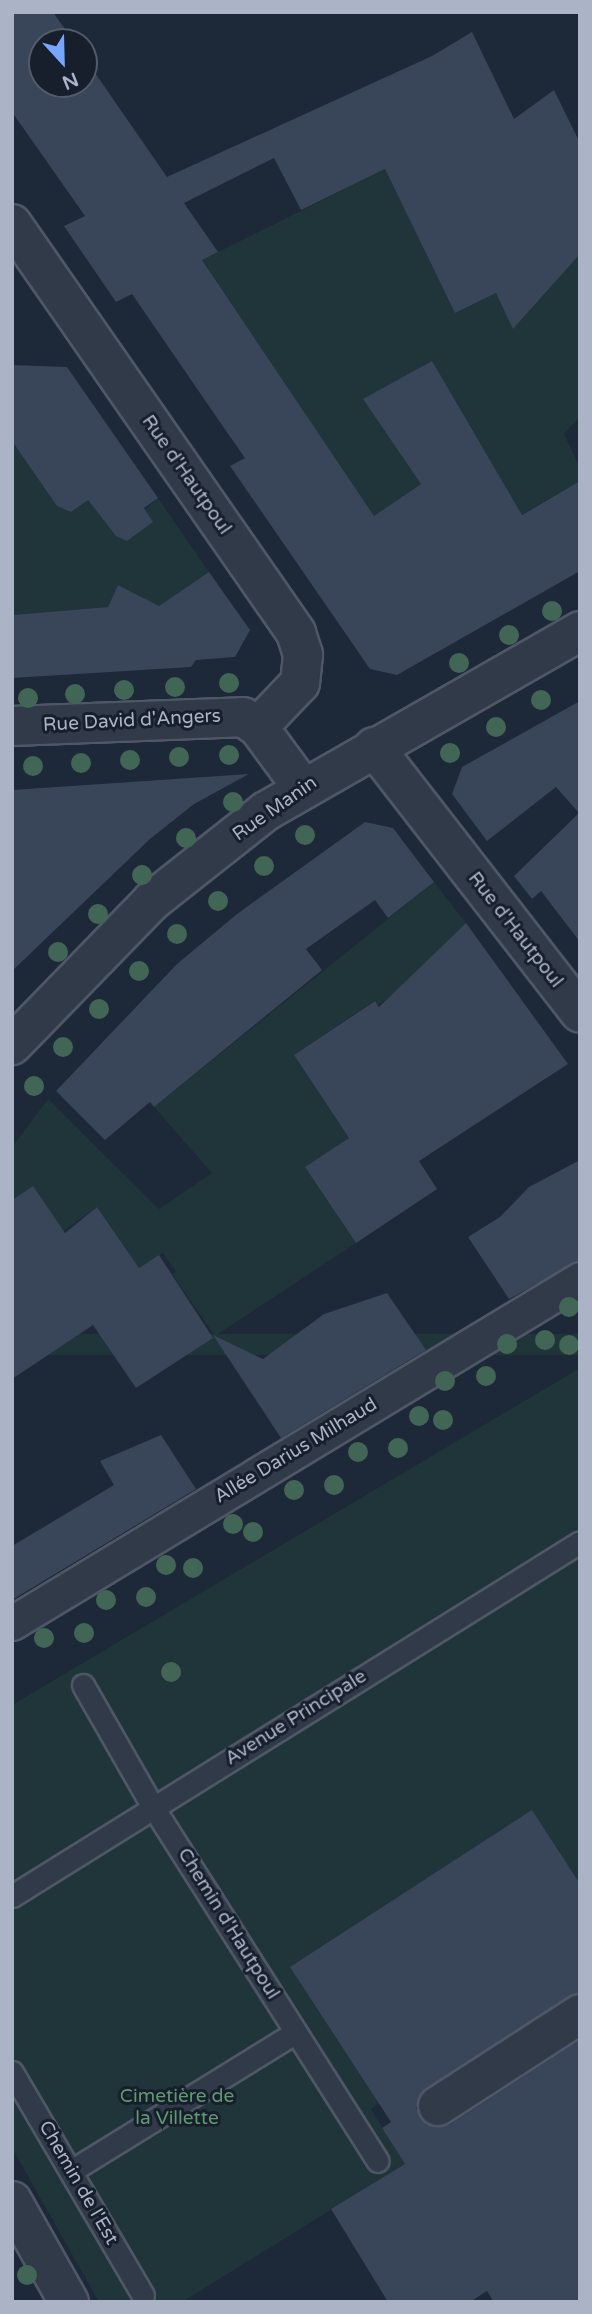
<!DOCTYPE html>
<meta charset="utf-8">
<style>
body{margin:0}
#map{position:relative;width:592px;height:2314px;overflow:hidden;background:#1d2838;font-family:"Varela Round",sans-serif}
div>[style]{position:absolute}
.green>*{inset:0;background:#1f3539;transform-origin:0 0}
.building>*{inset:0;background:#394559}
.roads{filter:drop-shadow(2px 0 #4f5767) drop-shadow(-2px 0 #4f5767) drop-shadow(0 2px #4f5767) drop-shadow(0 -2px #4f5767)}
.service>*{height:21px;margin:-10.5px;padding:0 10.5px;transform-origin:10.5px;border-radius:10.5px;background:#313a49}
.pedestrian>*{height:33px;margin:-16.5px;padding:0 16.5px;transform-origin:16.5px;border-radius:16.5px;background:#313a49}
.minor>*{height:38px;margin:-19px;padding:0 19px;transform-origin:19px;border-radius:19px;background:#313a49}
.trees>*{width:20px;height:20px;margin:-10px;border-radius:50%;background:#426656}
span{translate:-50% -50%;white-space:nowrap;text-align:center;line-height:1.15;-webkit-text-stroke:6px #171f2d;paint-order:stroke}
.street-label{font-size:19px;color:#abb4c6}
.park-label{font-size:19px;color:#61986f}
.frame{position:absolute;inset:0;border:14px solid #abb4c6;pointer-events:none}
.north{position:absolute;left:28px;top:28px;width:70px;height:70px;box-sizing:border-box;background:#171f2d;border:2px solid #525b6a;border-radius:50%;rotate:158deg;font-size:19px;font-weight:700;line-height:28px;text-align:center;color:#abb4c6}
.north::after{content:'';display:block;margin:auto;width:24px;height:32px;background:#77a6ff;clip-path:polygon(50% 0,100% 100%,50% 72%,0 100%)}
</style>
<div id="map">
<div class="green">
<i style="clip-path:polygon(385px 169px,455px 313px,496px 293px,514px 328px,580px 254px,580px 417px,564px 434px,580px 468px,580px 481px,519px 516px,431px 361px,393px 384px,421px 484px,374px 516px,202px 260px)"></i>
<i style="clip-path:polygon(12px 438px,71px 512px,88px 500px,116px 536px,158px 498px,209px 572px,159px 606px,118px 585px,108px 607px,12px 615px)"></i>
<i style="clip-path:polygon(434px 882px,466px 923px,390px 997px,378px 1005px,374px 1001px,294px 1055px,349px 1138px,306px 1168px,356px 1243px,215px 1336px,172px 1274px,176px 1272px,163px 1253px,139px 1268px,97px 1207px,61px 1233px,33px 1186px,12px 1200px,12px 1147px,48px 1099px,159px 1209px,212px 1173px,154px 1107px)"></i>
<i style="left:580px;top:1334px;width:21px;height:659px;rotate:90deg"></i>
<i style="clip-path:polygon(580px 1368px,580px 1973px,371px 2109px,405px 2164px,182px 2302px,99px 2302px,12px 2148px,12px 1705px)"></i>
</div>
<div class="building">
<i style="clip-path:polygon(12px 12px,53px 12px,74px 42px,42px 42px,42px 84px,84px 84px,84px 57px,167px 177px,432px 56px,472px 32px,514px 119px,554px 90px,580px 143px,580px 254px,513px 329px,496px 293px,455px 313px,385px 169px,301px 210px,274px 158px,184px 203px,218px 252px,202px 260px,374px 516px,421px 484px,363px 399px,432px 361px,522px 515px,580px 481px,580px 571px,397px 675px,370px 669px,230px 466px,245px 458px,224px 428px,132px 294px,116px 302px,64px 226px,85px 216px,12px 112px)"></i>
<i style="clip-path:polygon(12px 365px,67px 367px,158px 498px,144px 508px,153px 522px,127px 541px,116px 536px,88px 500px,71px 512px,57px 506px,12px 441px)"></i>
<i style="clip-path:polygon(209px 572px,250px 630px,235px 657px,196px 660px,191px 667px,12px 678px,12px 615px,108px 607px,118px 585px,159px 606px)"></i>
<i style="clip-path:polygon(580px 701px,580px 942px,541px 891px,532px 899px,514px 876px,579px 813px,556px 787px,487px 841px,452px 794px,462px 767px)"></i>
<i style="clip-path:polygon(249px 774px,194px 804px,150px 839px,12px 971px,12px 790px)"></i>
<i style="clip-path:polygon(365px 822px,393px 828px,434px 882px,388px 918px,375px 900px,306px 949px,322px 970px,154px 1107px,150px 1102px,105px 1140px,56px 1091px,177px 964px,237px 914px)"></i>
<i style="clip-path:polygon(466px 923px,568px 1064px,419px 1161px,437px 1189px,356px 1243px,305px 1167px,349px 1138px,294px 1055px,375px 1001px,379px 1007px)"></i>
<i style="clip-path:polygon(580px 1160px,580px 1260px,509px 1299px,468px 1237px,500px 1217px,529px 1187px)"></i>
<i style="clip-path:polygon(33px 1186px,65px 1233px,97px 1207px,139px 1268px,159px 1255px,213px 1338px,136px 1388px,93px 1325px,12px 1379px,12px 1200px)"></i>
<i style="clip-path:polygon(387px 1293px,426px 1350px,281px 1438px,213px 1335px,263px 1359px,324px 1314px)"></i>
<i style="clip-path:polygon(161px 1435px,196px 1489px,12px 1600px,12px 1546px,114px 1485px,100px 1461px)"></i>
<i style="clip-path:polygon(532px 1810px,580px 1884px,580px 1992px,426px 2088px,416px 2108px,427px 2125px,449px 2125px,580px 2040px,580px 2302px,494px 2302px,487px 2291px,470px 2302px,388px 2302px,331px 2209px,405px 2164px,382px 2128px,391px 2122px,290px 1967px)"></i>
</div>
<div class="roads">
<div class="service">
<i style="left:83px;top:1685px;width:141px;rotate:60.2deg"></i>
<i style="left:153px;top:1807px;width:419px;rotate:57.6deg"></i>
<i style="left:12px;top:1896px;width:669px;rotate:-31.93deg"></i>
<i style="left:12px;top:2072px;width:259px;rotate:59.6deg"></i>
<i style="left:71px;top:2171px;width:264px;rotate:-31.7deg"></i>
</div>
<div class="pedestrian">
<i style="left:12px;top:1623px;width:664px;rotate:-31.2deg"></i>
</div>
<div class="minor">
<i style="left:12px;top:224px;width:498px;rotate:55.2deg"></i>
<i style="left:296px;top:633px;width:23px;rotate:72deg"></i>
<i style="left:303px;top:655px;width:28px;rotate:96deg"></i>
<i style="left:300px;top:683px;width:61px;rotate:133.7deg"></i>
<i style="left:12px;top:726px;width:231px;rotate:-2.2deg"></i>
<i style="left:243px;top:717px;width:18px;rotate:34deg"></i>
<i style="left:258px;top:727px;width:76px;rotate:53.6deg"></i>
<i style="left:374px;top:747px;width:336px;rotate:52.2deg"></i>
<i style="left:12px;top:1045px;width:201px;rotate:-45.8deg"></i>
<i style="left:152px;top:901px;width:145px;rotate:-38.3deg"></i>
<i style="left:266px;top:811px;width:362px;rotate:-29.8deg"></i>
<i style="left:438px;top:2106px;width:169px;rotate:-32.9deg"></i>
<i style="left:12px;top:2201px;width:116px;rotate:60.6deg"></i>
</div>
</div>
<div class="trees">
<i style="left:552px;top:611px"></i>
<i style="left:509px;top:635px"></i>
<i style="left:459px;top:663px"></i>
<i style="left:229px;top:683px"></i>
<i style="left:175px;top:687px"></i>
<i style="left:124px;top:690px"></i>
<i style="left:75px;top:694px"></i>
<i style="left:28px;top:698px"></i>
<i style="left:541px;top:700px"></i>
<i style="left:496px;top:727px"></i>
<i style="left:450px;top:753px"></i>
<i style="left:229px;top:755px"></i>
<i style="left:179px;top:757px"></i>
<i style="left:130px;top:760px"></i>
<i style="left:81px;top:763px"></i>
<i style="left:33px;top:766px"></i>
<i style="left:233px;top:802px"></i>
<i style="left:305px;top:835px"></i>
<i style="left:186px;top:838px"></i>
<i style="left:264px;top:866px"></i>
<i style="left:142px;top:875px"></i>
<i style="left:218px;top:901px"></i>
<i style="left:98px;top:914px"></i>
<i style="left:177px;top:934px"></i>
<i style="left:58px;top:952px"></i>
<i style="left:139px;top:971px"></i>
<i style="left:99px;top:1009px"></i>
<i style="left:63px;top:1047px"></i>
<i style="left:34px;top:1086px"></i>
<i style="left:569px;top:1307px"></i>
<i style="left:545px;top:1340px"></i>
<i style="left:507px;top:1344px"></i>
<i style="left:569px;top:1345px"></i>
<i style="left:486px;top:1376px"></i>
<i style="left:445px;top:1381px"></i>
<i style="left:419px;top:1416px"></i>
<i style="left:443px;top:1420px"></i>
<i style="left:398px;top:1448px"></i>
<i style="left:358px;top:1452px"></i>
<i style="left:334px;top:1485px"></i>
<i style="left:294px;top:1490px"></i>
<i style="left:233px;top:1524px"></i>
<i style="left:253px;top:1532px"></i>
<i style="left:166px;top:1565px"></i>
<i style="left:193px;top:1568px"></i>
<i style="left:146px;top:1597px"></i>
<i style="left:106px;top:1600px"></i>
<i style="left:84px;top:1633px"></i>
<i style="left:44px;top:1638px"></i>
<i style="left:171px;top:1672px"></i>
<i style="left:27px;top:2275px"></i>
</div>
<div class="street-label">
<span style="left:186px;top:475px;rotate:55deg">Rue d'Hautpoul</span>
<span style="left:132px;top:721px;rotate:-3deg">Rue David d'Angers</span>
<span style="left:275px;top:809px;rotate:-35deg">Rue Manin</span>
<span style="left:515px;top:930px;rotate:52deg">Rue d'Hautpoul</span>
<span style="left:296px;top:1451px;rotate:-31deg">Allée Darius Milhaud</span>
<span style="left:296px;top:1718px;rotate:-32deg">Avenue Principale</span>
<span style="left:228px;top:1924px;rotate:58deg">Chemin d'Hautpoul</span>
<span style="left:78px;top:2183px;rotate:60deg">Chemin de l'Est</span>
</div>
<div class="park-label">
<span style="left:177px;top:2108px">Cimetière de<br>la Villette</span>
</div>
<div class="frame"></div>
<div class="north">N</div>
</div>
